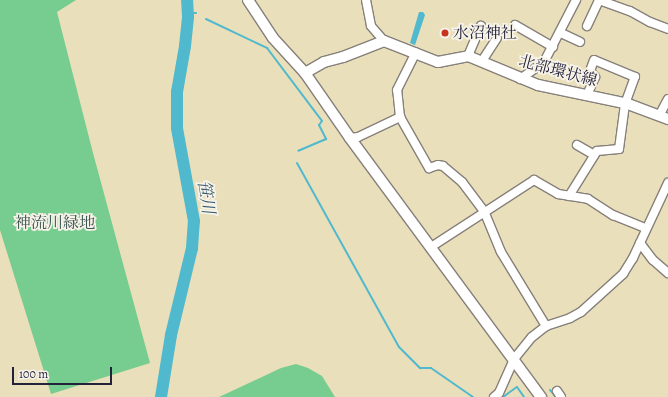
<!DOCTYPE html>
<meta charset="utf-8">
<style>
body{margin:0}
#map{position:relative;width:668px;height:397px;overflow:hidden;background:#eadfbb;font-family:Alegreya,"Noto Serif JP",serif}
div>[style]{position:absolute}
.green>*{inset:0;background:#77cc8f}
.water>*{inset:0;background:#50b9cd}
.stream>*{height:2px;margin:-1px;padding:0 1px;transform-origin:1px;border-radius:1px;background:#50b9cd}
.river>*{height:12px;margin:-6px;padding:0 6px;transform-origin:6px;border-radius:6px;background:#50b9cd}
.roads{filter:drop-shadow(1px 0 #86807b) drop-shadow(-1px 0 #86807b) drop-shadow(0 1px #86807b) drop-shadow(0 -1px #86807b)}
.minor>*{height:8px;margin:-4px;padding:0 4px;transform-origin:4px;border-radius:4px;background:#fff}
.tertiary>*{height:10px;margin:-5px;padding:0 5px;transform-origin:5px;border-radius:5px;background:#fff}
.dots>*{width:11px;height:11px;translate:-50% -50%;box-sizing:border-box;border:2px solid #f7f3e8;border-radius:50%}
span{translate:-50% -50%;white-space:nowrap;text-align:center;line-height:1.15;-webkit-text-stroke:3.5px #f7f3e8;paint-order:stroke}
.poi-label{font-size:16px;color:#22223b}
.left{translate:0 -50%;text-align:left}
.street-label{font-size:16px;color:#22223b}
.park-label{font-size:16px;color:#3c5554}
.water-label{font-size:17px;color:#32576e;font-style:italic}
.scale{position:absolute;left:12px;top:367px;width:100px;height:18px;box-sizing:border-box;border:2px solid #22223b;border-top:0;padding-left:5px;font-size:12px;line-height:14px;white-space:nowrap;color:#22223b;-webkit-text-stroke:3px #f7f3e8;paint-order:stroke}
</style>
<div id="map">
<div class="green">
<i style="clip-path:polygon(0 0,76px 0,57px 12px,93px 153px,150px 363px,51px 394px,0 230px)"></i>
<i style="clip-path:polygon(296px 364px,308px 368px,322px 376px,335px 397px,219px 397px,281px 368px)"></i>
</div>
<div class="water">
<i style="clip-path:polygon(419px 12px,423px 12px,425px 15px,415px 45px,410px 43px)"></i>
</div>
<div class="stream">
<i style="left:188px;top:13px;width:8px"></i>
<i style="left:206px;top:19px;width:68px;rotate:25.4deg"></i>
<i style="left:267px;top:48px;width:91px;rotate:53deg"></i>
<i style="left:322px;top:121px;width:5px;rotate:127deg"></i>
<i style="left:319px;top:125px;width:16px;rotate:63deg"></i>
<i style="left:326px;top:139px;width:30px;rotate:157deg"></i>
<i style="left:297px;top:163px;width:210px;rotate:61deg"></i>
<i style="left:399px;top:347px;width:30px;rotate:45deg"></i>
<i style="left:420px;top:368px;width:11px"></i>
<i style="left:431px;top:368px;width:51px;rotate:34.6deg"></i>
<i style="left:550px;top:390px;width:9px;rotate:49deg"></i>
<i style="left:503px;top:397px;width:17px;rotate:-36deg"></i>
<i style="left:517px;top:387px;width:12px;rotate:55deg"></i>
</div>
<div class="river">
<i style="left:161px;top:397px;width:63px;rotate:-80.8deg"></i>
<i style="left:171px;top:335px;width:89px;rotate:-76.4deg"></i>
<i style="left:192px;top:248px;width:27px;rotate:-86deg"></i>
<i style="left:194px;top:221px;width:95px;rotate:-100.4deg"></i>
<i style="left:177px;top:128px;width:36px;rotate:-90deg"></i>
<i style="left:177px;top:92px;width:47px;rotate:-80.1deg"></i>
<i style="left:185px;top:46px;width:29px;rotate:-84deg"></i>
<i style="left:188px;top:17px;width:17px;rotate:-93deg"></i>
</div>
<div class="roads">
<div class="minor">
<i style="left:366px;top:0;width:26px;rotate:79deg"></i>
<i style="left:371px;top:26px;width:20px;rotate:49deg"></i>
<i style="left:599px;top:0;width:33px;rotate:20deg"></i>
<i style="left:630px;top:11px;width:23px;rotate:29deg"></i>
<i style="left:650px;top:22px;width:19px;rotate:21deg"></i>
<i style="left:515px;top:25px;width:44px;rotate:30.1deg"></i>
<i style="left:587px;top:26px;width:29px;rotate:-65deg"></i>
<i style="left:561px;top:33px;width:21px;rotate:25deg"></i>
<i style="left:468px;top:56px;width:33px;rotate:-67deg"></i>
<i style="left:482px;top:61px;width:27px;rotate:-57deg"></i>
<i style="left:520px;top:79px;width:29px;rotate:-35deg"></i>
<i style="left:544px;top:62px;width:70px;rotate:-62.7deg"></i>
<i style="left:659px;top:116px;width:19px;rotate:-62deg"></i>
<i style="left:400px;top:117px;width:59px;rotate:60.4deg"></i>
<i style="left:429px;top:168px;width:9px;rotate:-18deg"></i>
<i style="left:438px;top:165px;width:5px;rotate:11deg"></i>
<i style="left:443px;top:166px;width:25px;rotate:40deg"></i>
<i style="left:462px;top:182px;width:36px;rotate:53deg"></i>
<i style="left:484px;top:211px;width:44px;rotate:67.5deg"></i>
<i style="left:501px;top:252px;width:87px;rotate:58.7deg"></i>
<i style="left:350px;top:138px;width:8px;rotate:-7deg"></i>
<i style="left:358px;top:137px;width:47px;rotate:-25.5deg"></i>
<i style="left:400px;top:117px;width:27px;rotate:-96deg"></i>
<i style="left:397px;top:90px;width:42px;rotate:-63.4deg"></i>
<i style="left:577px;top:145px;width:20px;rotate:30deg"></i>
<i style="left:569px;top:196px;width:53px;rotate:-58.1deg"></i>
<i style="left:597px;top:151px;width:22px;rotate:-5deg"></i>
<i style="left:619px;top:149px;width:45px;rotate:-82.4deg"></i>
<i style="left:625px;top:104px;width:29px;rotate:-70deg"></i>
<i style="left:635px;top:77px;width:44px;rotate:-157.5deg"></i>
<i style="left:594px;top:60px;width:12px;rotate:110deg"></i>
<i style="left:590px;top:71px;width:8px;rotate:50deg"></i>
<i style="left:595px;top:77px;width:20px;rotate:114deg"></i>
<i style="left:640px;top:243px;width:21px;rotate:53deg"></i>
<i style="left:653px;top:260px;width:20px;rotate:41deg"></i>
<i style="left:431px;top:247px;width:123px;rotate:-33deg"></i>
<i style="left:534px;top:180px;width:28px;rotate:30deg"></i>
<i style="left:558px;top:194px;width:30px;rotate:9deg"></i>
<i style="left:588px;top:199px;width:30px;rotate:33deg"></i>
<i style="left:613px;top:215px;width:35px;rotate:22deg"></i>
<i style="left:557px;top:391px;width:7px;rotate:56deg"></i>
<i style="left:494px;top:397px;width:6px;rotate:-39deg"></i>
<i style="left:499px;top:393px;width:37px;rotate:-66deg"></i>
<i style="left:514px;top:359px;width:28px;rotate:-51deg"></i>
<i style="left:532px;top:337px;width:18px;rotate:-38deg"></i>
<i style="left:546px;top:326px;width:25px;rotate:-18deg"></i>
<i style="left:570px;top:318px;width:13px;rotate:-29deg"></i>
<i style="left:581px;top:312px;width:57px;rotate:-42.1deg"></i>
<i style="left:623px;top:274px;width:19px;rotate:-58deg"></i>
<i style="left:633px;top:258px;width:83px;rotate:-65deg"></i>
</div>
<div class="tertiary">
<i style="left:248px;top:0;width:45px;rotate:56.7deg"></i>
<i style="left:273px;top:38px;width:47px;rotate:47.6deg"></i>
<i style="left:305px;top:73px;width:79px;rotate:55.3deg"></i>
<i style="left:350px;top:138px;width:322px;rotate:53.6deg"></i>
<i style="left:305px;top:73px;width:22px;rotate:-30deg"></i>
<i style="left:324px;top:62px;width:20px;rotate:-15deg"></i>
<i style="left:343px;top:57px;width:44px;rotate:-21.3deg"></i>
<i style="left:384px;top:41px;width:58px;rotate:21.3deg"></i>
<i style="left:438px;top:62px;width:31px;rotate:-11deg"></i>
<i style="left:468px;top:56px;width:76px;rotate:22.5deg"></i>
<i style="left:538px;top:85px;width:92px;rotate:11.9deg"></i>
<i style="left:628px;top:104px;width:43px;rotate:20.6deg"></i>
</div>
</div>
<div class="dots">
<i style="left:445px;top:33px;background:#c8321e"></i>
</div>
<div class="poi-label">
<span class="left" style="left:453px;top:33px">水沼神社</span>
</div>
<div class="street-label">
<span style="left:558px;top:71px;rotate:15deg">北部環状線</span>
</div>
<div class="park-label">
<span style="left:55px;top:223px">神流川緑地</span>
</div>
<div class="water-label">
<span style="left:206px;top:197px;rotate:81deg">笹川</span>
</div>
<div class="scale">100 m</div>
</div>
